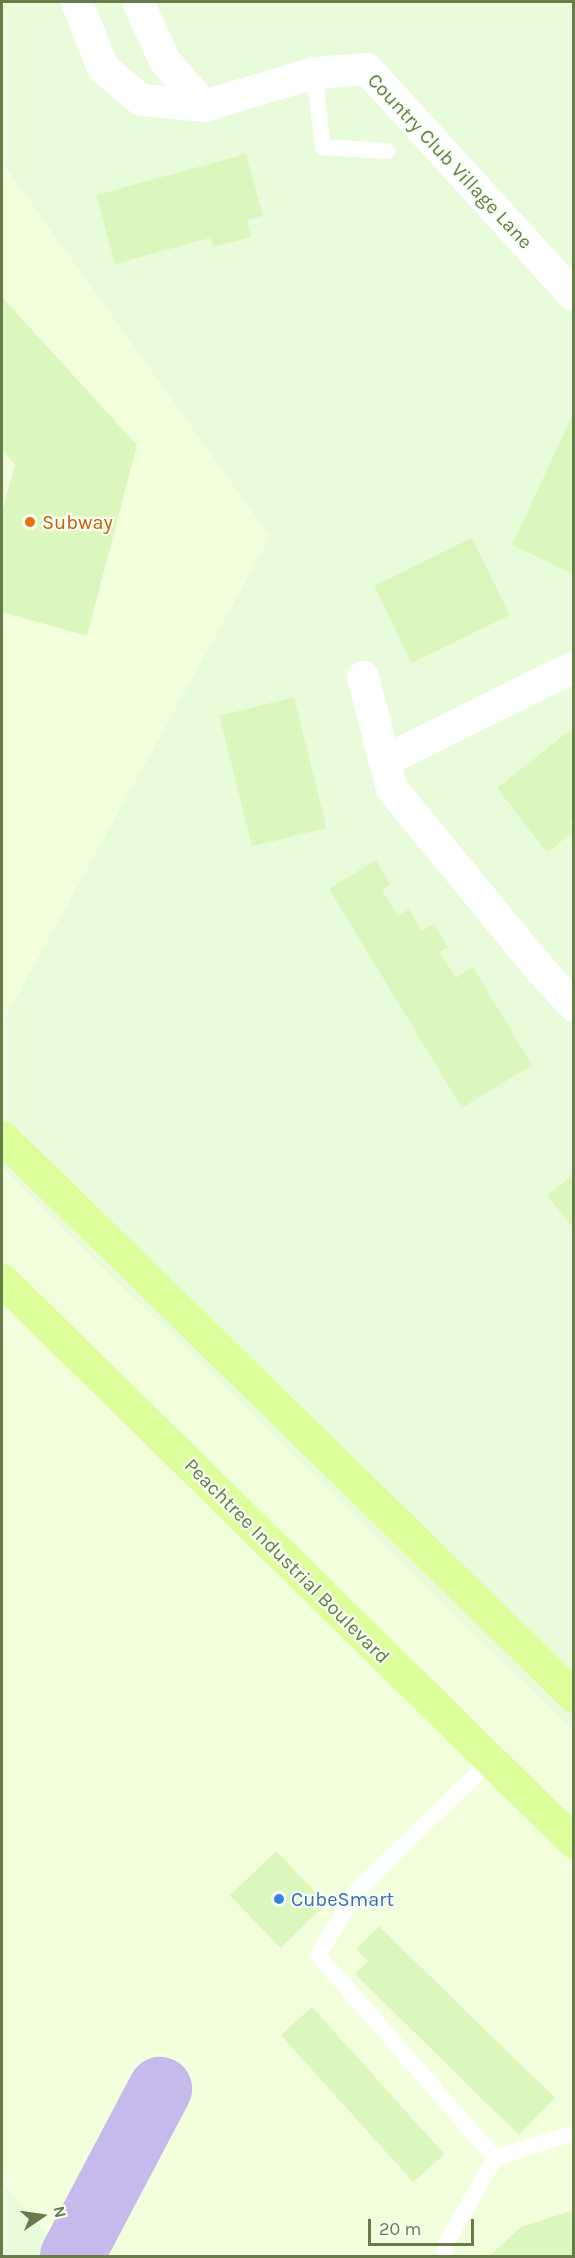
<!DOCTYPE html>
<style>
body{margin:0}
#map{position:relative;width:575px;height:2258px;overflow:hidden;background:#f0fee9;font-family:Karla,sans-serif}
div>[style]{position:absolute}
.residential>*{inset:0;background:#e8fcdc}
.commercial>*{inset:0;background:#f2ffdc}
.river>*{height:64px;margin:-32px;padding:0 32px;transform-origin:32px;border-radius:32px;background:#c5baeb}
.building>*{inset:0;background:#dcf7be;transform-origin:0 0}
.lane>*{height:16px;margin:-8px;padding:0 8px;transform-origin:8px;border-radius:8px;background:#fff}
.street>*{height:32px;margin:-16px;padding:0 16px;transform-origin:16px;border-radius:16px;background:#fff}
.highway>*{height:33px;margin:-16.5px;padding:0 16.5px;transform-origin:16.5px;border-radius:16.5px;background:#dcfe9b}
.dots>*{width:16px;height:16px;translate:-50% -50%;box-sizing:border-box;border:3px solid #f6fff1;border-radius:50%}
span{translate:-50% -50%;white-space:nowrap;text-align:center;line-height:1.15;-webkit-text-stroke:4.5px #f6fff1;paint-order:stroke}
.street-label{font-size:20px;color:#667c49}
.food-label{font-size:20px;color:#c56008}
.left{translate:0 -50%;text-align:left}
.shop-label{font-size:20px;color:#366cbe}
.frame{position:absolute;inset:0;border:3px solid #667c49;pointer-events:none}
.north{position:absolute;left:12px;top:2186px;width:60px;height:60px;-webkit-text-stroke:4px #f6fff1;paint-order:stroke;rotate:77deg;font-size:16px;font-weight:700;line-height:24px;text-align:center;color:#667c49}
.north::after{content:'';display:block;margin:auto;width:21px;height:27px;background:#667c49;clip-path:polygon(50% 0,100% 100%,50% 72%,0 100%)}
.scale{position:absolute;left:368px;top:2219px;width:106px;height:27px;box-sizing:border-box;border:3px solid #667c49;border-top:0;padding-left:8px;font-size:18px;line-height:21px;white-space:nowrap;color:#667c49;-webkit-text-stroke:4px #f6fff1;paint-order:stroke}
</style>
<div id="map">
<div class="residential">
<i style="clip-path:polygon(2px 2px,573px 2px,573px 1731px,2px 1168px,2px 1023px,270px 537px,2px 162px)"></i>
<i style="clip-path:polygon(2px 2181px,66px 2256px,2px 2256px)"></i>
</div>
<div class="commercial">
<i style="clip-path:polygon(2px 162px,270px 537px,2px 1023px)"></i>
<i style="clip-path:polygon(2px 1168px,573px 1731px,573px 2256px,66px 2256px,2px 2181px)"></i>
</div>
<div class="river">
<i style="left:72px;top:2256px;width:189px;rotate:-62.2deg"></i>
</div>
<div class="building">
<i style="clip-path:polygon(246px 154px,263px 216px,247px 220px,251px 237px,213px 247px,210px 238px,115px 264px,96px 195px)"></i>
<i style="clip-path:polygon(2px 297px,137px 445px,87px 636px,2px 612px,2px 512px,15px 465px,2px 450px)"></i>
<i style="clip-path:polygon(574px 412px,574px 566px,570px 573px,512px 545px)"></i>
<i style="left:472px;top:538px;width:86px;height:109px;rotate:64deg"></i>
<i style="left:294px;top:697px;width:135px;height:77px;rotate:76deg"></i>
<i style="clip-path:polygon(574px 727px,574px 818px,569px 821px,574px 831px,547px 853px,497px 788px)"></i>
<i style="clip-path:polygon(376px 860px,390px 884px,382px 890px,398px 916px,409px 909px,422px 931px,434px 924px,448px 947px,440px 952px,456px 978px,473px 967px,532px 1065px,462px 1108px,329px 889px)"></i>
<i style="clip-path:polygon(574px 1174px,574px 1229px,547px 1195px)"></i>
<i style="left:276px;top:1851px;width:73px;height:64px;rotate:46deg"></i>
<i style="clip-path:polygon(379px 1926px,555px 2098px,519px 2135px,355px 1974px,368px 1961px,356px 1949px)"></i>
<i style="left:312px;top:2007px;width:198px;height:42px;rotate:48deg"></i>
<i style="clip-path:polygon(574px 2210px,574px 2256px,489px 2256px,521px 2227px)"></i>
</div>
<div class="lane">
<i style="left:314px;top:73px;width:75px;rotate:83.1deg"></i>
<i style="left:323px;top:147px;width:65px;rotate:3.5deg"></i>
<i style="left:490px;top:1761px;width:185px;rotate:135.7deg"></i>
<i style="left:358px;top:1890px;width:76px;rotate:121.6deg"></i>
<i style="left:318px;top:1955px;width:269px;rotate:48.9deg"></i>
<i style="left:445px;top:2256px;width:11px;rotate:-90deg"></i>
<i style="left:445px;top:2245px;width:100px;rotate:-60.1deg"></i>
<i style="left:495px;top:2158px;width:83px;rotate:-17.6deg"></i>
</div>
<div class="street">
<i style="left:77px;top:2px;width:71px;rotate:68.5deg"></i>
<i style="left:103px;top:68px;width:50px;rotate:40.1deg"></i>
<i style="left:141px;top:100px;width:63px;rotate:5.4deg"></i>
<i style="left:204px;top:106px;width:115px;rotate:-16.7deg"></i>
<i style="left:314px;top:73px;width:53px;rotate:-4.3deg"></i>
<i style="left:367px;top:69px;width:307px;rotate:47.6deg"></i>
<i style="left:138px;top:2px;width:65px;rotate:65.4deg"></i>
<i style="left:165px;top:61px;width:60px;rotate:49.1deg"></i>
<i style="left:363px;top:677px;width:116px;rotate:75.5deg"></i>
<i style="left:392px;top:789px;width:233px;rotate:50.6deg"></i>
<i style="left:540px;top:969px;width:50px;rotate:47.4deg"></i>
<i style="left:384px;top:761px;width:212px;rotate:-26.3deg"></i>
</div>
<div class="highway">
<i style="left:2px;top:1137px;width:800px;rotate:44.34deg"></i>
<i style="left:2px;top:1280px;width:802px;rotate:44.49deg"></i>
</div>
<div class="dots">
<i style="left:30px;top:522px;background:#e8710a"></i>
<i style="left:279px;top:1899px;background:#3f7fe0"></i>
</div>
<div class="street-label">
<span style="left:450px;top:161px;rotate:47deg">Country Club Village Lane</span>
<span style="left:287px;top:1561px;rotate:45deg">Peachtree Industrial Boulevard</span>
</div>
<div class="food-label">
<span class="left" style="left:42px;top:522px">Subway</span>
</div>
<div class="shop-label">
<span class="left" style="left:291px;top:1899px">CubeSmart</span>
</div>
<div class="frame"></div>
<div class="north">N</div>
<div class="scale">20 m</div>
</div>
